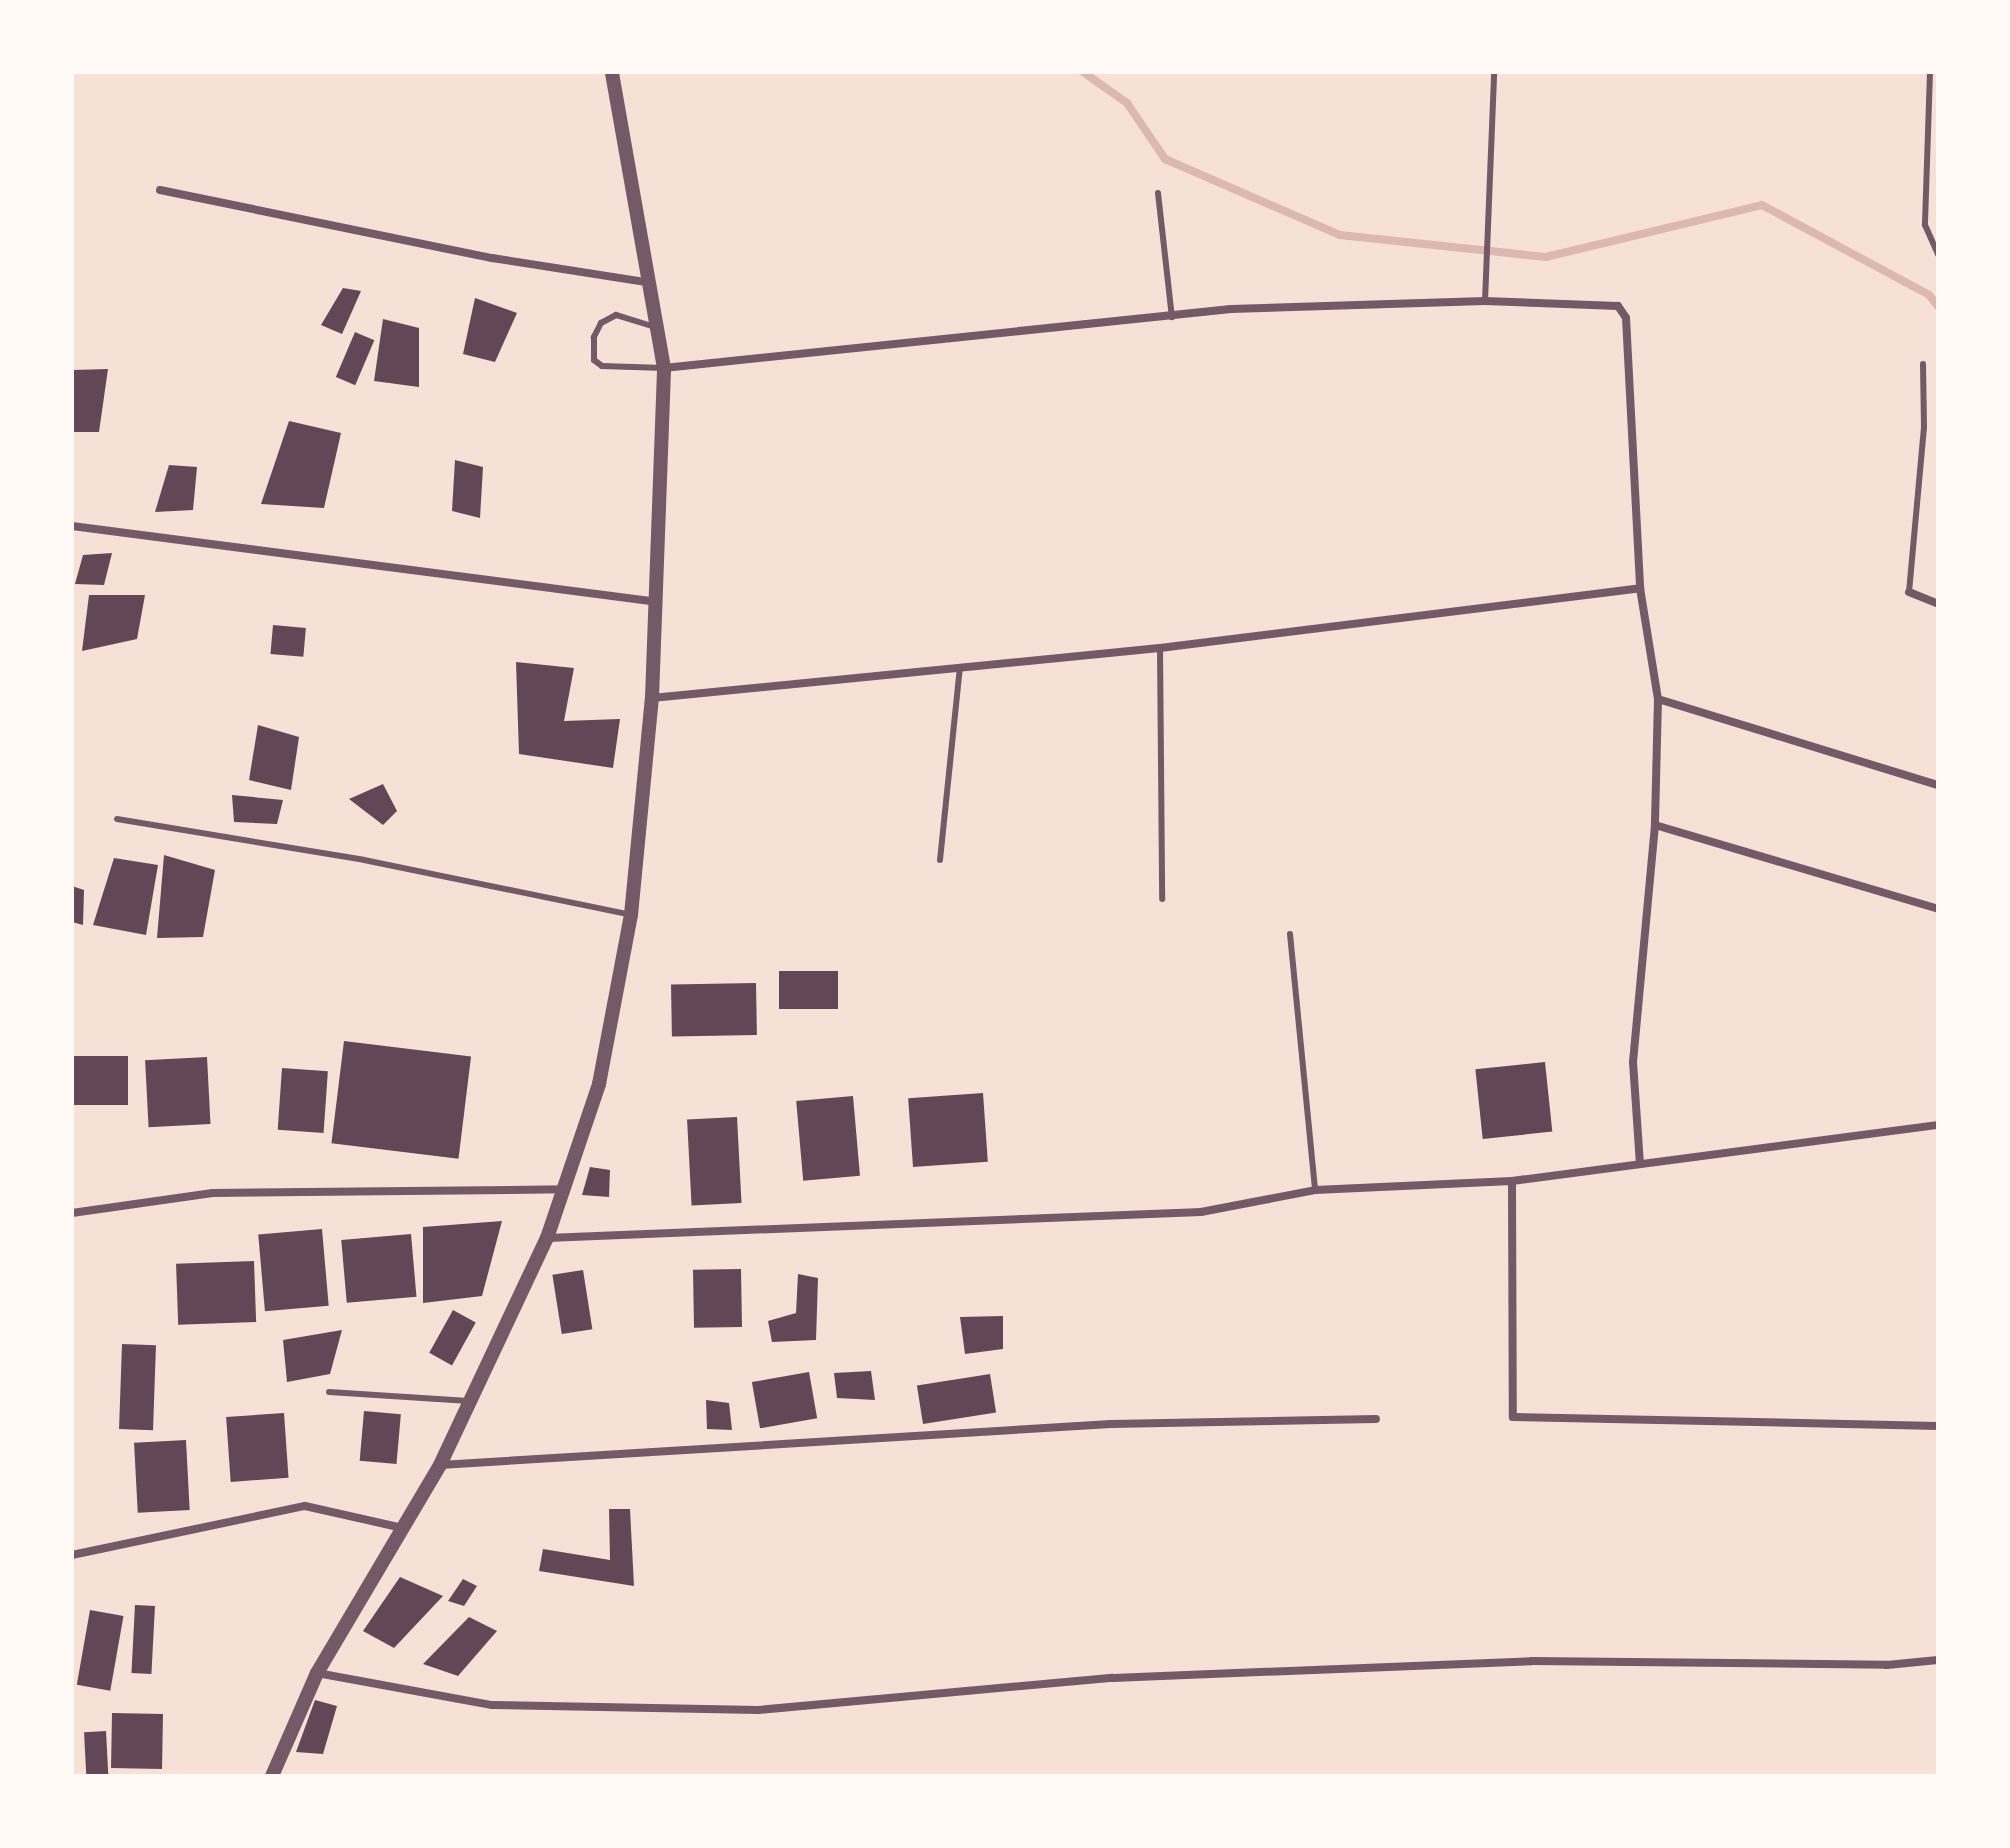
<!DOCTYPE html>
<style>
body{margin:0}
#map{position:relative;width:2010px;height:1848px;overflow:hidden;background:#f7e1d7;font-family:"Varela Round",sans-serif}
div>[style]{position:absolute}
.stream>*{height:8px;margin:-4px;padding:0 4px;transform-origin:4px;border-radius:4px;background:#dcb8b0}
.building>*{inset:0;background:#644757;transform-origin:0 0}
.service>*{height:6px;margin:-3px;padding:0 3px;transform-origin:3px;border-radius:3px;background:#755966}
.minor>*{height:8px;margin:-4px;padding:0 4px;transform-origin:4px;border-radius:4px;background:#755966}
.tertiary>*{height:14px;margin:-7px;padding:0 7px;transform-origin:7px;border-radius:7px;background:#755966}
span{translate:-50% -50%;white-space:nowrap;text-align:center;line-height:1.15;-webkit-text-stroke:8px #fffaf5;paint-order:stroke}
.frame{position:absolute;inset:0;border:74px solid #fffaf5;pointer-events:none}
</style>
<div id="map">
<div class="stream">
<i style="left:1083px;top:72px;width:54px;rotate:35.2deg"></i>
<i style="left:1127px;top:103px;width:68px;rotate:55.8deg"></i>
<i style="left:1165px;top:159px;width:191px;rotate:23.5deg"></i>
<i style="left:1340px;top:235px;width:207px;rotate:6.1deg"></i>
<i style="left:1546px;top:257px;width:222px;rotate:-13.5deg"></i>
<i style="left:1762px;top:205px;width:190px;rotate:28.3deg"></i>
<i style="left:1929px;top:295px;width:14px;rotate:51deg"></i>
</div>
<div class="building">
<i style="clip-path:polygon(343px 288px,361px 291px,342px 334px,321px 325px)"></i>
<i style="clip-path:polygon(475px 298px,517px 313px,495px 362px,463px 354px)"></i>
<i style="clip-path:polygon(383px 319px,419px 328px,419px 387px,374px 381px)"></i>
<i style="left:355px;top:332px;width:21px;height:49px;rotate:23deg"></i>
<i style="clip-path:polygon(108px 369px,99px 432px,72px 432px,73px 370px)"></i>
<i style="clip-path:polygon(289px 421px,341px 433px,324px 508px,261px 504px)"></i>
<i style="clip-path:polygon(455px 460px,483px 467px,480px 518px,452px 511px)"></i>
<i style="clip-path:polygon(169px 465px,197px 467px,193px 510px,155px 512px)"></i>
<i style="clip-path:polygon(112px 553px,104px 585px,75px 584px,83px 555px)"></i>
<i style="clip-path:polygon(89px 595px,145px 595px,137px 639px,82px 651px)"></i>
<i style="left:273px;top:625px;width:33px;height:29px;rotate:5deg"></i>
<i style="clip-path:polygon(516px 662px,574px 668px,564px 721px,620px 719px,613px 768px,519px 754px)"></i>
<i style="clip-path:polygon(258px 725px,299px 737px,291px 790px,249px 780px)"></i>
<i style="clip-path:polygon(383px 784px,397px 811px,383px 825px,349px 799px)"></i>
<i style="clip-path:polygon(232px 795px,283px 800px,277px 824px,234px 822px)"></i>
<i style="clip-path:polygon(164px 855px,215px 870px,203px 937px,157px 938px)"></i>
<i style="clip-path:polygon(114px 858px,158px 865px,146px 935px,93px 925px)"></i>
<i style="clip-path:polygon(72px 886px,84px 890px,83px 925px,72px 922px)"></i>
<i style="left:838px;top:971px;width:38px;height:59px;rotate:90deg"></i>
<i style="left:756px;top:983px;width:52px;height:85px;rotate:89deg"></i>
<i style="left:344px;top:1041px;width:128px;height:103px;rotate:7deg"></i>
<i style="left:72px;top:1056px;width:56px;height:49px"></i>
<i style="left:207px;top:1057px;width:67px;height:62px;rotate:87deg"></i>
<i style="left:1545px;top:1062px;width:70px;height:70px;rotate:84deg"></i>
<i style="left:282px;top:1068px;width:46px;height:62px;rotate:4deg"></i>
<i style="left:983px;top:1093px;width:69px;height:75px;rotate:86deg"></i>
<i style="left:853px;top:1096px;width:80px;height:57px;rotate:85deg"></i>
<i style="left:737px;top:1117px;width:86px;height:50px;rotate:87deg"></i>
<i style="clip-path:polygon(590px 1167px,610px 1170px,609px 1197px,582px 1195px)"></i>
<i style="clip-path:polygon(502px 1221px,482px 1296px,423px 1303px,423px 1227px)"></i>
<i style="left:322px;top:1229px;width:77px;height:64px;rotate:85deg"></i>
<i style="left:411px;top:1234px;width:63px;height:70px;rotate:85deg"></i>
<i style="left:254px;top:1261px;width:61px;height:78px;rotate:88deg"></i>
<i style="left:741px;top:1269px;width:58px;height:48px;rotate:89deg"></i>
<i style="left:583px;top:1270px;width:60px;height:31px;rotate:81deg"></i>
<i style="clip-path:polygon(798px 1274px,818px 1278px,816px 1340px,772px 1342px,768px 1321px,796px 1313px)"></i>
<i style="left:453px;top:1310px;width:26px;height:49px;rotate:29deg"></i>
<i style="clip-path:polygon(1003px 1316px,1003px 1349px,965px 1354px,960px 1317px)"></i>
<i style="clip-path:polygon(342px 1330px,330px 1374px,287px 1382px,283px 1340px)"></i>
<i style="left:122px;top:1344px;width:34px;height:85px;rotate:2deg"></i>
<i style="clip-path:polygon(871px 1371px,875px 1400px,837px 1398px,834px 1373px)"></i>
<i style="left:809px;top:1372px;width:47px;height:58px;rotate:80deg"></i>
<i style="left:990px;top:1374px;width:39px;height:74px;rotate:81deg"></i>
<i style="clip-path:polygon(706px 1400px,729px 1403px,732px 1430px,707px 1429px)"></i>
<i style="left:364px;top:1411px;width:37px;height:50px;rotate:5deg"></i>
<i style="left:284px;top:1413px;width:65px;height:58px;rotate:86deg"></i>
<i style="left:186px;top:1440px;width:70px;height:52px;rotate:87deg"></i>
<i style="clip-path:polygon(609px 1509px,630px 1509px,634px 1586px,539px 1571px,543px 1549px,610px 1560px)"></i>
<i style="clip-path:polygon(400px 1577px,443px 1596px,394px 1648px,363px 1631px)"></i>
<i style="clip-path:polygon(463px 1579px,477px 1586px,464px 1606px,448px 1601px)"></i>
<i style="left:135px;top:1605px;width:20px;height:68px;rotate:3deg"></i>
<i style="left:90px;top:1610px;width:34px;height:76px;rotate:10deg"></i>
<i style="clip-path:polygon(469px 1617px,497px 1631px,458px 1676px,423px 1664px)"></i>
<i style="clip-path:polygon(315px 1700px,337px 1706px,323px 1754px,296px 1752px)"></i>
<i style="left:112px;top:1713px;width:51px;height:55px;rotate:1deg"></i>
<i style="left:106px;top:1731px;width:45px;height:22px;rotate:87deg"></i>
</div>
<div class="service">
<i style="left:1930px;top:72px;width:153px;rotate:91.9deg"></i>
<i style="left:1925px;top:225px;width:32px;rotate:66deg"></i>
<i style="left:1158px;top:193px;width:125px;rotate:83.6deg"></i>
<i style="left:1485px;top:301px;width:229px;rotate:-87.7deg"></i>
<i style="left:655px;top:327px;width:41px;rotate:-162.9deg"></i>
<i style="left:616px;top:315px;width:17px;rotate:152deg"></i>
<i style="left:601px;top:323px;width:16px;rotate:117deg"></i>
<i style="left:594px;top:337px;width:23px;rotate:90deg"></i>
<i style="left:594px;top:360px;width:10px;rotate:37deg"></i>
<i style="left:602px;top:366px;width:62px;rotate:1.8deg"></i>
<i style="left:1909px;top:592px;width:166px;rotate:-84.8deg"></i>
<i style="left:1924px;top:427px;width:63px;rotate:-90.9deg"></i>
<i style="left:1160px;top:648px;width:251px;rotate:89.5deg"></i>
<i style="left:117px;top:819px;width:250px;rotate:9.4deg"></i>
<i style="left:364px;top:860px;width:273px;rotate:11.6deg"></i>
<i style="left:940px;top:860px;width:193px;rotate:-84.1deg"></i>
<i style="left:1290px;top:934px;width:257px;rotate:84.4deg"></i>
<i style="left:329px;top:1392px;width:140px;rotate:3.7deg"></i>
</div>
<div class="minor">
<i style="left:160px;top:190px;width:339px;rotate:11.6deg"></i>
<i style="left:492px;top:258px;width:156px;rotate:8.9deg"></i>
<i style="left:664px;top:368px;width:570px;rotate:-5.94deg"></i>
<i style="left:1231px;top:309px;width:254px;rotate:-1.8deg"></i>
<i style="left:1485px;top:301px;width:133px;rotate:2.2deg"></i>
<i style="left:1618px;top:306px;width:14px;rotate:56deg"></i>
<i style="left:1626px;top:318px;width:270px;rotate:87deg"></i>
<i style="left:1640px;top:588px;width:112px;rotate:80.8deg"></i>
<i style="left:1658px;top:699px;width:126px;rotate:91.4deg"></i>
<i style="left:1655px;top:825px;width:238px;rotate:95.3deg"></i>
<i style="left:1633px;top:1062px;width:102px;rotate:86.1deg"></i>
<i style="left:72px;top:526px;width:591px;rotate:7.39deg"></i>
<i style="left:1909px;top:592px;width:31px;rotate:22deg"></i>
<i style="left:652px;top:698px;width:510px;rotate:-5.62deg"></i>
<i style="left:1160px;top:648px;width:484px;rotate:-7.1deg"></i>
<i style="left:1658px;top:699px;width:293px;rotate:17.1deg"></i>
<i style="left:1655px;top:825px;width:295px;rotate:16.5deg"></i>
<i style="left:1512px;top:1181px;width:236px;rotate:89.8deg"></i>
<i style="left:1513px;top:1417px;width:425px;rotate:1.2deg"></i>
<i style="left:72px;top:1213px;width:142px;rotate:-8.1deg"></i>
<i style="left:213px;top:1193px;width:353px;rotate:-0.6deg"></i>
<i style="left:547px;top:1238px;width:655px;rotate:-2.28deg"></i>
<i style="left:1201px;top:1212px;width:116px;rotate:-10.9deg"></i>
<i style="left:1315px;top:1190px;width:197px;rotate:-2.6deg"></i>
<i style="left:1512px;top:1181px;width:430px;rotate:-7.5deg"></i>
<i style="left:440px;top:1465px;width:672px;rotate:-3.5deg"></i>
<i style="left:1111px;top:1424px;width:265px;rotate:-1.1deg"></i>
<i style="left:72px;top:1555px;width:238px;rotate:-11.9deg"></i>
<i style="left:305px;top:1506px;width:100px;rotate:12.7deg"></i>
<i style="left:317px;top:1673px;width:178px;rotate:10.4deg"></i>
<i style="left:492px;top:1705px;width:266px;rotate:1.1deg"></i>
<i style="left:758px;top:1710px;width:356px;rotate:-5.2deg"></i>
<i style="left:1113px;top:1678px;width:419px;rotate:-2.3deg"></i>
<i style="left:1532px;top:1661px;width:355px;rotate:0.6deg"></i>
<i style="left:1887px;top:1665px;width:51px;rotate:-5.6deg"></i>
</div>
<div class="tertiary">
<i style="left:272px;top:1776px;width:112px;rotate:-66.4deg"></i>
<i style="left:317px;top:1673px;width:242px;rotate:-59.4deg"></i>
<i style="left:440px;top:1465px;width:251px;rotate:-64.8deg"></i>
<i style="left:547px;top:1238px;width:163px;rotate:-71.3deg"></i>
<i style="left:599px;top:1084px;width:172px;rotate:-79.3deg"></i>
<i style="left:631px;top:915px;width:218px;rotate:-84.5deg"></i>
<i style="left:652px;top:698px;width:330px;rotate:-87.9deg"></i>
<i style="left:664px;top:368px;width:301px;rotate:-100deg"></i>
</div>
<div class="frame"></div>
</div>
